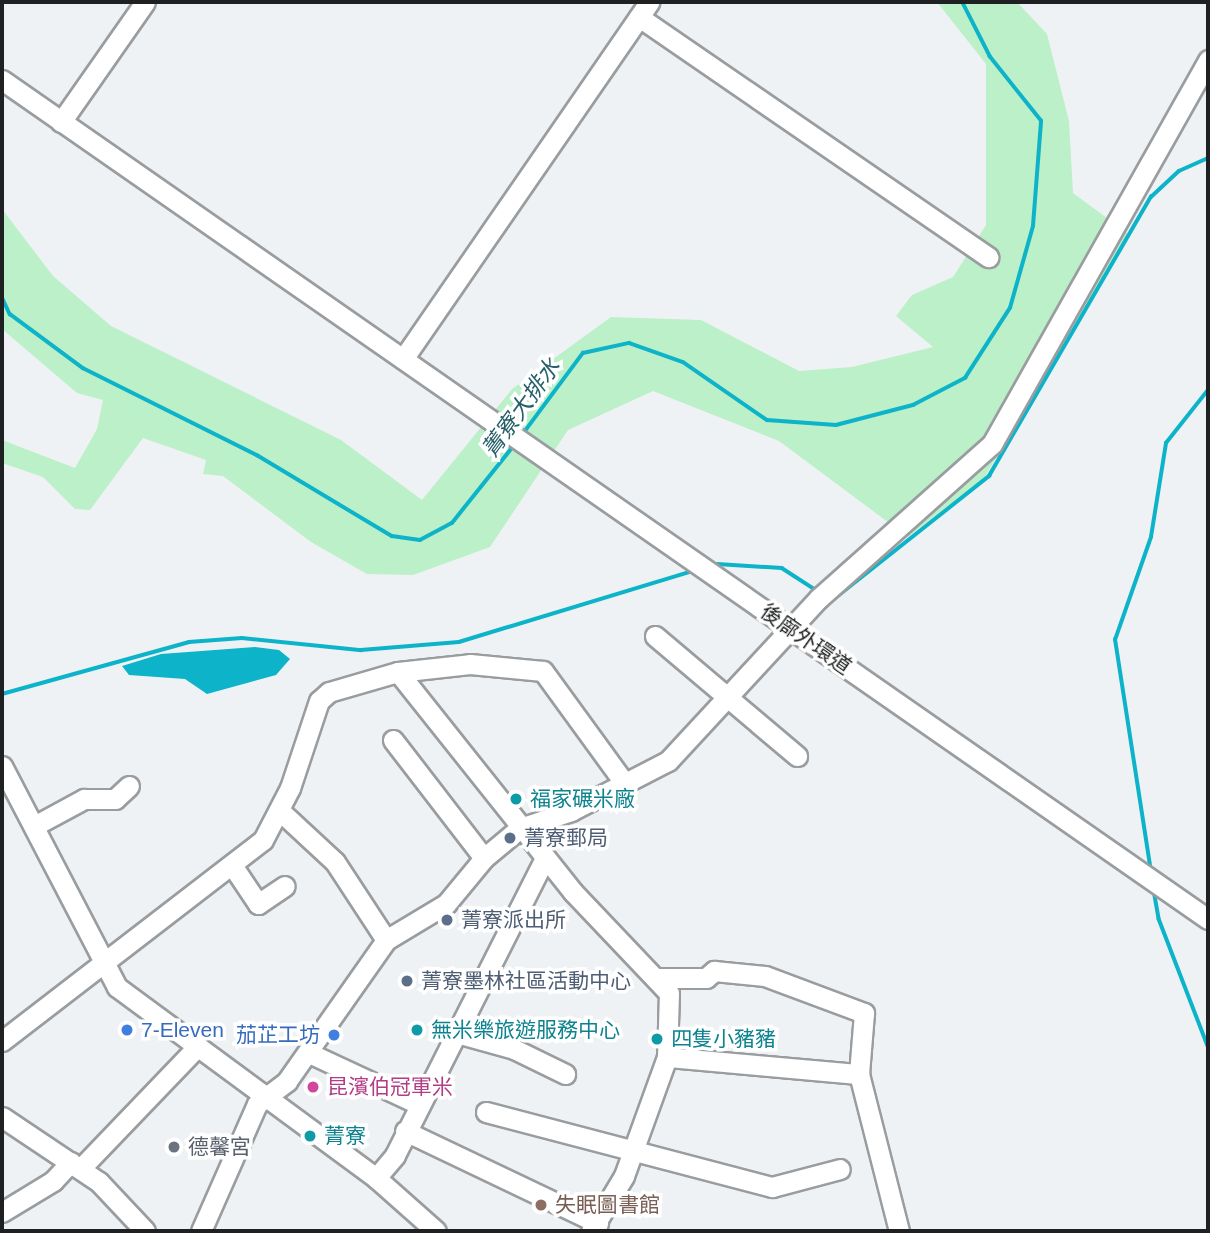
<!DOCTYPE html>
<meta charset="utf-8">
<style>
body{margin:0}
#map{position:relative;width:1210px;height:1233px;overflow:hidden;background:#eff2f4;font-family:Arial,"Noto Sans TC",sans-serif}
div>[style]{position:absolute}
.green>*{inset:0;background:#bbf0c8}
.water>*{inset:0;background:#0db3c9}
.stream>*{height:3.5px;margin:-1.75px;padding:0 1.75px;transform-origin:1.75px;border-radius:1.75px;background:#0db3c9}
.roads{filter:drop-shadow(2px 0 #9a9d9f) drop-shadow(-2px 0 #9a9d9f) drop-shadow(0 2px #9a9d9f) drop-shadow(0 -2px #9a9d9f)}
.minor>*{height:19px;margin:-9.5px;padding:0 9.5px;transform-origin:9.5px;border-radius:9.5px;background:#fff}
.dots>*{width:19px;height:19px;translate:-50% -50%;box-sizing:border-box;border:4px solid #fff;border-radius:50%}
span{translate:-50% -50%;white-space:nowrap;text-align:center;line-height:1.15;-webkit-text-stroke:7px #fff;paint-order:stroke}
.street-label{font-size:21px;color:#1f2021}
.culture-label{font-size:21px;color:#0d838f}
.left{translate:0 -50%;text-align:left}
.service-label{font-size:21px;color:#4e5e75}
.shop-label{font-size:21px;color:#366cbe}
.right{translate:-100% -50%;text-align:right}
.hotel-label{font-size:21px;color:#b23c85}
.worship-label{font-size:21px;color:#5b616d}
.education-label{font-size:21px;color:#785e54}
.water-label{font-size:23px;color:#275f69;font-style:italic}
.frame{position:absolute;inset:0;border:4px solid #1f2021;pointer-events:none}
</style>
<div id="map">
<div class="green">
<i style="clip-path:polygon(937px 2px,1017px 2px,1047px 34px,1069px 121px,1073px 193px,1130px 235px,984px 478px,908px 537px,779px 441px,653px 391px,568px 430px,490px 547px,413px 575px,367px 574px,311px 542px,223px 476px,203px 474px,206px 460px,143px 438px,90px 510px,75px 509px,43px 477px,2px 463px,2px 440px,75px 468px,97px 429px,103px 400px,77px 393px,2px 329px,2px 209px,53px 276px,111px 326px,341px 440px,422px 500px,512px 389px,611px 317px,701px 320px,799px 371px,852px 367px,933px 347px,896px 316px,912px 295px,953px 277px,986px 225px,986px 64px)"></i>
</div>
<div class="water">
<i style="clip-path:polygon(255px 647px,279px 650px,290px 659px,276px 675px,207px 694px,185px 679px,129px 675px,122px 666px,161px 654px)"></i>
</div>
<div class="stream">
<i style="left:2px;top:297px;width:19px;rotate:65deg"></i>
<i style="left:10px;top:314px;width:91px;rotate:36.5deg"></i>
<i style="left:83px;top:368px;width:195px;rotate:26.6deg"></i>
<i style="left:257px;top:455px;width:157px;rotate:31deg"></i>
<i style="left:392px;top:536px;width:28px;rotate:8deg"></i>
<i style="left:420px;top:540px;width:36px;rotate:-28deg"></i>
<i style="left:452px;top:523px;width:101px;rotate:-51.4deg"></i>
<i style="left:522px;top:435px;width:102px;rotate:-53.4deg"></i>
<i style="left:583px;top:353px;width:47px;rotate:-12.3deg"></i>
<i style="left:629px;top:343px;width:57px;rotate:19.4deg"></i>
<i style="left:683px;top:362px;width:102px;rotate:34.6deg"></i>
<i style="left:767px;top:420px;width:69px;rotate:4.1deg"></i>
<i style="left:836px;top:425px;width:80px;rotate:-14.6deg"></i>
<i style="left:913px;top:405px;width:59px;rotate:-27.4deg"></i>
<i style="left:965px;top:378px;width:83px;rotate:-57.3deg"></i>
<i style="left:1010px;top:308px;width:85px;rotate:-74.3deg"></i>
<i style="left:1033px;top:226px;width:105px;rotate:-85.6deg"></i>
<i style="left:1041px;top:121px;width:82px;rotate:-128.6deg"></i>
<i style="left:990px;top:57px;width:62px;rotate:-117deg"></i>
<i style="left:717px;top:564px;width:65px;rotate:3.5deg"></i>
<i style="left:782px;top:568px;width:38px;rotate:33deg"></i>
<i style="left:834px;top:599px;width:198px;rotate:-38.4deg"></i>
<i style="left:989px;top:476px;width:323px;rotate:-59.9deg"></i>
<i style="left:1151px;top:197px;width:38px;rotate:-43deg"></i>
<i style="left:1179px;top:171px;width:32px;rotate:-24deg"></i>
<i style="left:2px;top:694px;width:194px;rotate:-15.5deg"></i>
<i style="left:189px;top:642px;width:53px;rotate:-4.3deg"></i>
<i style="left:242px;top:638px;width:120px;rotate:5.8deg"></i>
<i style="left:361px;top:650px;width:98px;rotate:-4.7deg"></i>
<i style="left:459px;top:642px;width:240px;rotate:-16.9deg"></i>
<i style="left:1151px;top:872px;width:235px;rotate:-98.8deg"></i>
<i style="left:1115px;top:640px;width:109px;rotate:-70.7deg"></i>
<i style="left:1151px;top:537px;width:95px;rotate:-80.9deg"></i>
<i style="left:1166px;top:443px;width:68px;rotate:-51.6deg"></i>
<i style="left:1154px;top:890px;width:29px;rotate:80deg"></i>
<i style="left:1159px;top:919px;width:136px;rotate:68.9deg"></i>
</div>
<div class="roads">
<div class="minor">
<i style="left:639px;top:17px;width:424px;rotate:34.5deg"></i>
<i style="left:2px;top:80px;width:1469px;rotate:34.83deg"></i>
<i style="left:61px;top:122px;width:146px;rotate:-55deg"></i>
<i style="left:403px;top:359px;width:434px;rotate:-55.4deg"></i>
<i style="left:655px;top:636px;width:186px;rotate:40.2deg"></i>
<i style="left:398px;top:672px;width:281px;rotate:51.5deg"></i>
<i style="left:573px;top:892px;width:139px;rotate:46.5deg"></i>
<i style="left:669px;top:993px;width:64px;rotate:91.8deg"></i>
<i style="left:667px;top:1057px;width:127px;rotate:109.9deg"></i>
<i style="left:624px;top:1176px;width:64px;rotate:121deg"></i>
<i style="left:393px;top:740px;width:149px;rotate:52.4deg"></i>
<i style="left:2px;top:766px;width:249px;rotate:62.5deg"></i>
<i style="left:117px;top:987px;width:322px;rotate:36.4deg"></i>
<i style="left:376px;top:1178px;width:80px;rotate:41.5deg"></i>
<i style="left:280px;top:811px;width:75px;rotate:42.8deg"></i>
<i style="left:335px;top:862px;width:93px;rotate:56.8deg"></i>
<i style="left:34px;top:826px;width:57px;rotate:-28.4deg"></i>
<i style="left:84px;top:799px;width:31px"></i>
<i style="left:115px;top:799px;width:19px;rotate:-43deg"></i>
<i style="left:232px;top:865px;width:47px;rotate:56.3deg"></i>
<i style="left:258px;top:904px;width:32px;rotate:-34deg"></i>
<i style="left:658px;top:978px;width:48px"></i>
<i style="left:706px;top:978px;width:11px;rotate:-41deg"></i>
<i style="left:714px;top:971px;width:51px;rotate:5.6deg"></i>
<i style="left:765px;top:976px;width:106px;rotate:20.5deg"></i>
<i style="left:864px;top:1013px;width:61px;rotate:94.7deg"></i>
<i style="left:859px;top:1074px;width:162px;rotate:75.7deg"></i>
<i style="left:457px;top:1033px;width:59px;rotate:15.7deg"></i>
<i style="left:514px;top:1049px;width:57px;rotate:26.1deg"></i>
<i style="left:2px;top:1041px;width:329px;rotate:-37.6deg"></i>
<i style="left:263px;top:840px;width:59px;rotate:-62.6deg"></i>
<i style="left:290px;top:788px;width:92px;rotate:-71.6deg"></i>
<i style="left:319px;top:701px;width:13px;rotate:-42deg"></i>
<i style="left:329px;top:692px;width:72px;rotate:-16.2deg"></i>
<i style="left:398px;top:672px;width:72px;rotate:-6.3deg"></i>
<i style="left:470px;top:664px;width:73px;rotate:5.5deg"></i>
<i style="left:543px;top:671px;width:140px;rotate:54deg"></i>
<i style="left:309px;top:1053px;width:118px;rotate:25deg"></i>
<i style="left:667px;top:1057px;width:193px;rotate:5.1deg"></i>
<i style="left:486px;top:1112px;width:296px;rotate:14.7deg"></i>
<i style="left:772px;top:1187px;width:70px;rotate:-14.8deg"></i>
<i style="left:2px;top:1117px;width:117px;rotate:33.8deg"></i>
<i style="left:99px;top:1182px;width:67px;rotate:46.8deg"></i>
<i style="left:405px;top:1131px;width:214px;rotate:25.5deg"></i>
<i style="left:81px;top:1168px;width:169px;rotate:-46.2deg"></i>
<i style="left:376px;top:1178px;width:30px;rotate:-50deg"></i>
<i style="left:395px;top:1155px;width:333px;rotate:-63.2deg"></i>
<i style="left:2px;top:1212px;width:60px;rotate:-31.3deg"></i>
<i style="left:53px;top:1181px;width:26px;rotate:-47deg"></i>
<i style="left:201px;top:1231px;width:139px;rotate:-66.2deg"></i>
<i style="left:257px;top:1104px;width:38px;rotate:-37deg"></i>
<i style="left:287px;top:1081px;width:172px;rotate:-54.9deg"></i>
<i style="left:386px;top:940px;width:70px;rotate:-31deg"></i>
<i style="left:446px;top:904px;width:60px;rotate:-50.4deg"></i>
<i style="left:484px;top:858px;width:47px;rotate:-39.8deg"></i>
<i style="left:520px;top:828px;width:54px;rotate:-18.4deg"></i>
<i style="left:571px;top:811px;width:109px;rotate:-27.3deg"></i>
<i style="left:668px;top:761px;width:222px;rotate:-47.2deg"></i>
<i style="left:819px;top:598px;width:232px;rotate:-41.7deg"></i>
<i style="left:992px;top:444px;width:441px;rotate:-60.6deg"></i>
</div>
</div>
<div class="dots">
<i style="left:516px;top:799px;background:#0f9aa8"></i>
<i style="left:510px;top:838px;background:#5c6f8a"></i>
<i style="left:447px;top:920px;background:#5c6f8a"></i>
<i style="left:407px;top:981px;background:#5c6f8a"></i>
<i style="left:127px;top:1030px;background:#3f7fe0"></i>
<i style="left:417px;top:1030px;background:#0f9aa8"></i>
<i style="left:334px;top:1035px;background:#3f7fe0"></i>
<i style="left:657px;top:1039px;background:#0f9aa8"></i>
<i style="left:313px;top:1087px;background:#d1479c"></i>
<i style="left:310px;top:1136px;background:#0f9aa8"></i>
<i style="left:174px;top:1147px;background:#6b7280"></i>
<i style="left:541px;top:1205px;background:#8d6e63"></i>
</div>
<div class="street-label">
<span style="left:806px;top:639px;rotate:35deg">後廍外環道</span>
</div>
<div class="culture-label">
<span class="left" style="left:530px;top:799px">福家碾米廠</span>
<span class="left" style="left:431px;top:1030px">無米樂旅遊服務中心</span>
<span class="left" style="left:671px;top:1039px">四隻小豬豬</span>
<span class="left" style="left:324px;top:1136px">菁寮</span>
</div>
<div class="service-label">
<span class="left" style="left:524px;top:838px">菁寮郵局</span>
<span class="left" style="left:461px;top:920px">菁寮派出所</span>
<span class="left" style="left:421px;top:981px">菁寮墨林社區活動中心</span>
</div>
<div class="shop-label">
<span class="left" style="left:141px;top:1030px">7-Eleven</span>
<span class="right" style="left:320px;top:1035px">茄芷工坊</span>
</div>
<div class="hotel-label">
<span class="left" style="left:327px;top:1087px">昆濱伯冠軍米</span>
</div>
<div class="worship-label">
<span class="left" style="left:188px;top:1147px">德馨宮</span>
</div>
<div class="education-label">
<span class="left" style="left:555px;top:1205px">失眠圖書館</span>
</div>
<div class="water-label">
<span style="left:521px;top:408px;rotate:-54deg">菁寮大排水</span>
</div>
<div class="frame"></div>
</div>
